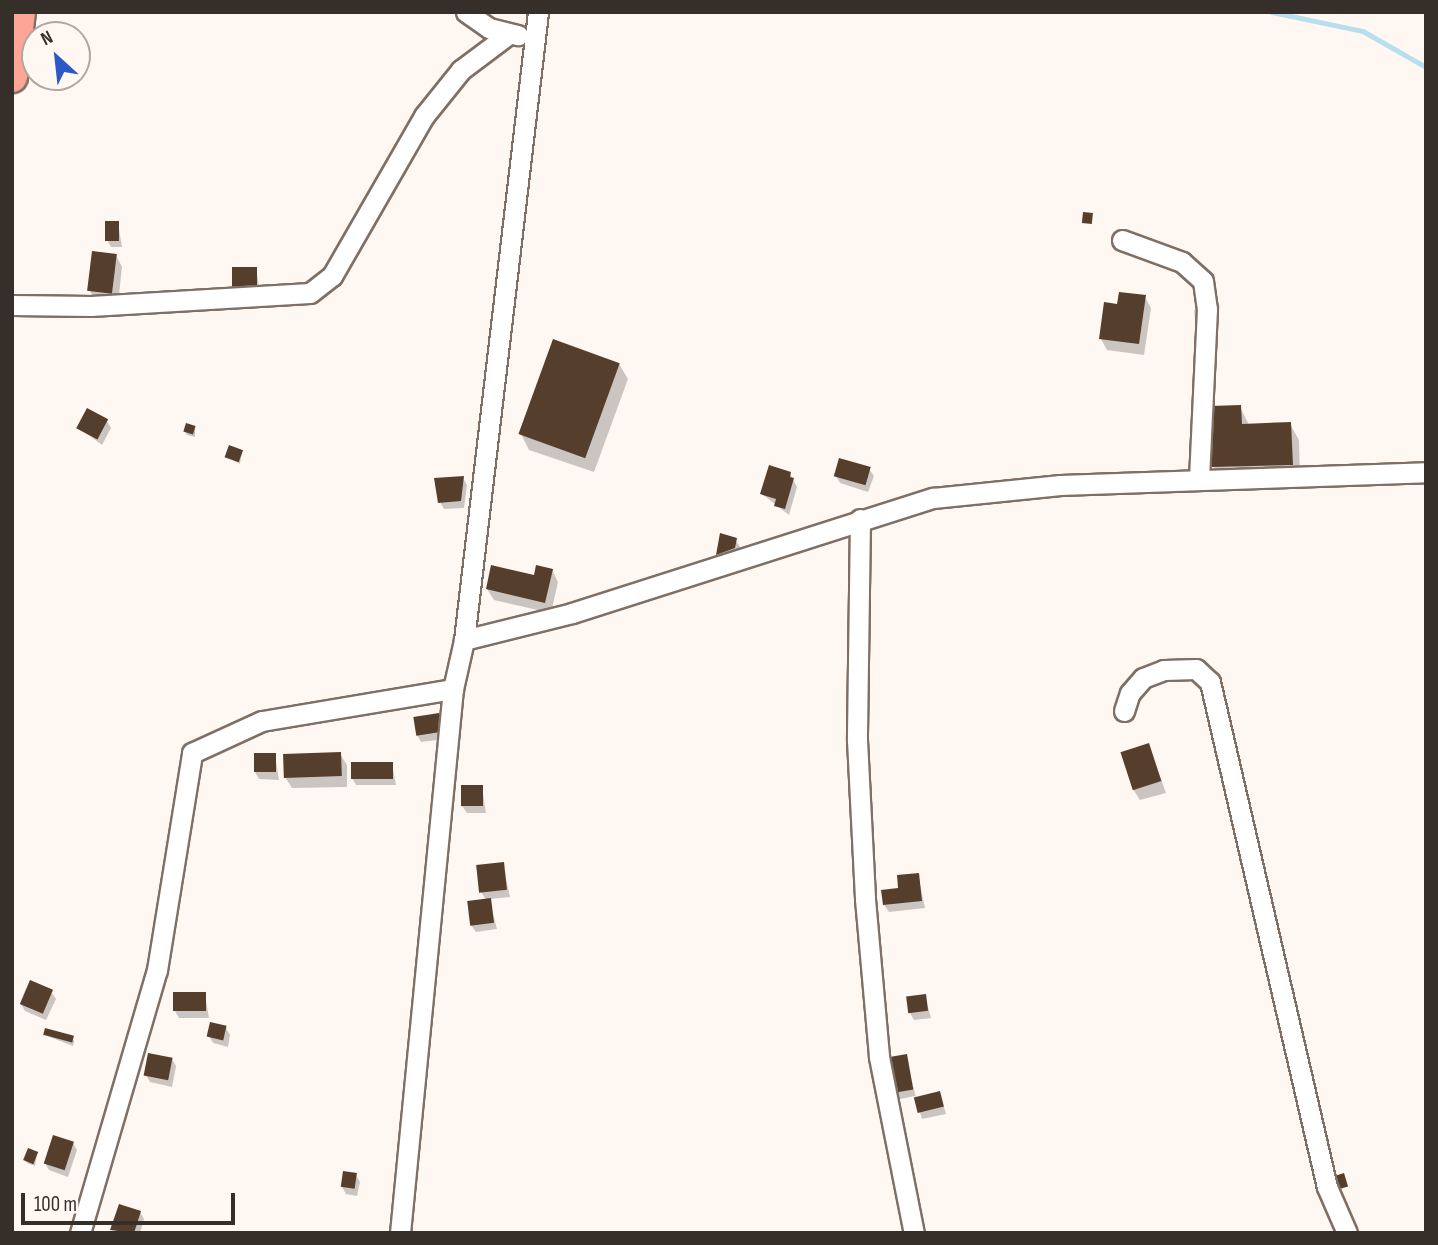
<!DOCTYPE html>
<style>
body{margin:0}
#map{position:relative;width:1438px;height:1245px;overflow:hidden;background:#fef7f2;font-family:"Sofia Sans Condensed",sans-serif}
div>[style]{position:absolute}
.shadow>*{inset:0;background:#0003}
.stream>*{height:4.5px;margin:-2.25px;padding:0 2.25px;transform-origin:2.25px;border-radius:2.25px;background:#b8dfec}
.building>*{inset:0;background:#563e2c;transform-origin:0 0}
.roads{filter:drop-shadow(2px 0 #7f6f64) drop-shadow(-2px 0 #7f6f64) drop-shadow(0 2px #7f6f64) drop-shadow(0 -2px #7f6f64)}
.minor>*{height:19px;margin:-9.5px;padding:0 9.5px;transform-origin:9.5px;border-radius:9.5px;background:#fff}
.highway>*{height:30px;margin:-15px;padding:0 15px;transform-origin:15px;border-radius:15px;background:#fea695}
span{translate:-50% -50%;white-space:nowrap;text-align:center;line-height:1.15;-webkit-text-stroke:7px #fef7f2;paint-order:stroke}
.frame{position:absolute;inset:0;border:14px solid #352e29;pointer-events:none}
.north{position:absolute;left:21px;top:21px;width:70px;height:70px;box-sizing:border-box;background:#fef7f2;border:2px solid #aea7a2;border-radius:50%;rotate:333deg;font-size:19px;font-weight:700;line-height:28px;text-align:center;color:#352e29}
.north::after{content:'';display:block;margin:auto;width:24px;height:32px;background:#2d58c7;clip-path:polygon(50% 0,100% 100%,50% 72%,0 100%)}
.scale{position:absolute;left:21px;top:1193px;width:214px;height:32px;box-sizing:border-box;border:4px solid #352e29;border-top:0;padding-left:9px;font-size:21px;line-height:24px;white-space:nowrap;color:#352e29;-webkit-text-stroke:5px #fef7f2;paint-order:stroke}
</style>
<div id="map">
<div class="shadow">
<i style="clip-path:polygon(118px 223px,122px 247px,111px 247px,107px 240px)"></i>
<i style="clip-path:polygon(116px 255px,122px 267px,118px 304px,96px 302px,90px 291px)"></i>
<i style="clip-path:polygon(256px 268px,261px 298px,238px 298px)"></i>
<i style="clip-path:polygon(1145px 297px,1151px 308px,1144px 355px,1107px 350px,1101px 339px)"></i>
<i style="clip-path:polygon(1194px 310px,1201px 311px,1201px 320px,1195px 319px)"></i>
<i style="clip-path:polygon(619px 364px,628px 379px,594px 472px,529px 450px,521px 434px)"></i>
<i style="clip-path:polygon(1240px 407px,1249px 425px,1290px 424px,1299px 440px,1300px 480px,1222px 482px,1214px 467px)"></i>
<i style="clip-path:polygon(107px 421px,111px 428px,102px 445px,79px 428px)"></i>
<i style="clip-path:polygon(195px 428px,195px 437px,187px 435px,185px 432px)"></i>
<i style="clip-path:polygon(242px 452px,240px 464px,227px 457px)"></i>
<i style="clip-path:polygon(869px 469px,874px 476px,868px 492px,840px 483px,836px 476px)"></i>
<i style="clip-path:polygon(790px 474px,797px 487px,789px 515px,762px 494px)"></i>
<i style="clip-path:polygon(463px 478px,467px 485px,464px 508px,444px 509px,440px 502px)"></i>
<i style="clip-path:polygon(721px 535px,735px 539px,740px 547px,738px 555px,722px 561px,718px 555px)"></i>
<i style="clip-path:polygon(552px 570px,558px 582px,551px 613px,494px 600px,487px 589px)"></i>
<i style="clip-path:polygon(438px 715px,445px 739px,421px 742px,417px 735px)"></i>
<i style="clip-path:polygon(1149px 745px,1166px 793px,1140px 800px,1133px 789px)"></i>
<i style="clip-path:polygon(340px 754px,347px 765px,347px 787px,292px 788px,285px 777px)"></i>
<i style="clip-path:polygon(275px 755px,279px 780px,259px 779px,255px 772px)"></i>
<i style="clip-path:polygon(392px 764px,396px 785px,356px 785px,352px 778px)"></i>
<i style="clip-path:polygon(482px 787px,486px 813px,467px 813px,462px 806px)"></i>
<i style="clip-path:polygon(503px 864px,510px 897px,489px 899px,497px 929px,476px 932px,471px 925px,486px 900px,481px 892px)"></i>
<i style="clip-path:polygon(918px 875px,925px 908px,889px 912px,884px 905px)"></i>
<i style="clip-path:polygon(51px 992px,56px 999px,46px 1020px,25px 1011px,21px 1004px)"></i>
<i style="clip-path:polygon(205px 994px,209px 1018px,179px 1018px,175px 1011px)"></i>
<i style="clip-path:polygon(925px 996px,931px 1018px,914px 1020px,910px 1013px)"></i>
<i style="clip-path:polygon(226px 1028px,230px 1035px,228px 1047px,213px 1043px,209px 1036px)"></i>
<i style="clip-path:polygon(45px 1035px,72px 1038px,74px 1041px,73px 1046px)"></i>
<i style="clip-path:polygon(906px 1056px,916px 1098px,940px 1093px,946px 1114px,922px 1119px,915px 1096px,900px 1099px,896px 1092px)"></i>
<i style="clip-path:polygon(172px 1059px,176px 1066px,172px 1087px,150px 1082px,146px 1075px)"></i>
<i style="clip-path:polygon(73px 1143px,77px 1150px,68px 1177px,49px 1170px,45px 1163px)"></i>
<i style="clip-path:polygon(37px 1153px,35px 1166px,27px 1163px,25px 1160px)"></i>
<i style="clip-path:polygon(356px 1175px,360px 1182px,357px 1196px,346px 1194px,342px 1187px)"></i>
<i style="clip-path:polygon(140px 1212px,144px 1219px,140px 1233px,114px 1233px)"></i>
</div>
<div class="stream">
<i style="left:1272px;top:12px;width:93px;rotate:11.8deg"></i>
<i style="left:1363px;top:31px;width:73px;rotate:29.7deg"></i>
</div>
<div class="building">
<i style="left:1083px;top:212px;width:10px;height:11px;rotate:6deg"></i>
<i style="left:105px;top:221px;width:14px;height:20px"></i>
<i style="left:92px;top:251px;width:25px;height:40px;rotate:7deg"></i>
<i style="left:232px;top:267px;width:25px;height:24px"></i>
<i style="clip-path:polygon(1119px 292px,1146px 295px,1139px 344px,1099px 339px,1104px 302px,1117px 304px)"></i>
<i style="left:553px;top:339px;width:71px;height:101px;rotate:20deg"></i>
<i style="clip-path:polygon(1241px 405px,1242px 424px,1291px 422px,1293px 465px,1212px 467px,1210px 406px)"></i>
<i style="left:87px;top:408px;width:24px;height:23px;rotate:28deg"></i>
<i style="left:186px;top:423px;width:10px;height:9px;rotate:17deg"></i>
<i style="left:229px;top:445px;width:15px;height:13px;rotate:20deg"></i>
<i style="left:839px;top:458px;width:33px;height:19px;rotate:16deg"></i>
<i style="clip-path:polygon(769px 465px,791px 472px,790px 477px,794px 478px,785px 509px,774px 506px,776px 499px,760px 494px)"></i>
<i style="clip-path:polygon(464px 476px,461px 501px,438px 503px,434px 478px)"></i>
<i style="clip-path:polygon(720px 533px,737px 538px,735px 548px,716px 555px)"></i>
<i style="clip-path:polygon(491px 565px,534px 575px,536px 565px,553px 569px,545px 603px,486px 589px)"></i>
<i style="left:439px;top:713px;width:19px;height:26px;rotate:81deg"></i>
<i style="left:1149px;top:743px;width:40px;height:30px;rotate:72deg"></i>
<i style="left:341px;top:752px;width:24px;height:58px;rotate:88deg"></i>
<i style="left:254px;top:753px;width:22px;height:19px"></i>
<i style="left:351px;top:762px;width:42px;height:17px"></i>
<i style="left:461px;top:785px;width:22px;height:21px"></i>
<i style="left:504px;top:862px;width:28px;height:28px;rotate:84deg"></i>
<i style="clip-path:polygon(919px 873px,922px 901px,883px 905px,881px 890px,898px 888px,897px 875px)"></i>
<i style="left:491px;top:898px;width:25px;height:24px;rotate:83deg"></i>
<i style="left:30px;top:980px;width:25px;height:26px;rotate:23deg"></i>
<i style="left:173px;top:992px;width:33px;height:19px"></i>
<i style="left:926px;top:994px;width:17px;height:20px;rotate:83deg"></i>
<i style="left:210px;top:1022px;width:17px;height:15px;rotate:13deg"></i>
<i style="left:45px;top:1028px;width:30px;height:7px;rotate:15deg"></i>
<i style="left:148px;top:1053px;width:25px;height:23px;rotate:11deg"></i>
<i style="left:907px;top:1054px;width:36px;height:19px;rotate:80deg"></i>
<i style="left:940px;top:1091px;width:16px;height:27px;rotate:76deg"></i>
<i style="left:53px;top:1135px;width:22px;height:30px;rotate:18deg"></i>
<i style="left:28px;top:1148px;width:11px;height:13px;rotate:22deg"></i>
<i style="left:343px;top:1171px;width:14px;height:16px;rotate:8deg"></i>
<i style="left:1344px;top:1173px;width:14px;height:9px;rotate:73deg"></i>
<i style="clip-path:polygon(119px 1204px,141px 1211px,134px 1233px,110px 1230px)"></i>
</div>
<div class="roads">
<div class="minor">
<i style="left:466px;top:12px;width:28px;rotate:35deg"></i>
<i style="left:489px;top:28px;width:30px;rotate:14deg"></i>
<i style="left:1122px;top:240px;width:64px;rotate:20.1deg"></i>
<i style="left:1182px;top:262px;width:28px;rotate:42deg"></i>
<i style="left:1203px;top:281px;width:28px;rotate:82deg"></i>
<i style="left:1207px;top:309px;width:170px;rotate:92.7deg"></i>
<i style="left:12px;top:305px;width:79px;rotate:0.7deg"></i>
<i style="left:91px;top:306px;width:219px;rotate:-3.4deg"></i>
<i style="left:310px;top:293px;width:28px;rotate:-38deg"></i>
<i style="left:332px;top:276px;width:185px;rotate:-60.1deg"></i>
<i style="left:424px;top:116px;width:59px;rotate:-51.2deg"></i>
<i style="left:461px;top:70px;width:60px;rotate:-36.9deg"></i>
<i style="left:860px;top:519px;width:221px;rotate:90.8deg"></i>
<i style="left:857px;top:740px;width:159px;rotate:87.1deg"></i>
<i style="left:865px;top:899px;width:159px;rotate:84.9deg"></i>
<i style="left:879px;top:1057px;width:179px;rotate:78.8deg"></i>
<i style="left:464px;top:640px;width:111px;rotate:-14deg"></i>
<i style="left:572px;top:613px;width:379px;rotate:-17.7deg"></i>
<i style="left:933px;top:498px;width:128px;rotate:-5.8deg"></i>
<i style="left:1060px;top:485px;width:366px;rotate:-2deg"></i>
<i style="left:1124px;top:711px;width:19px;rotate:-72deg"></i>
<i style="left:1130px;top:693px;width:20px;rotate:-49deg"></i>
<i style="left:1143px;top:678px;width:22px;rotate:-21deg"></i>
<i style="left:1164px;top:670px;width:32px;rotate:-2deg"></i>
<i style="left:1196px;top:669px;width:19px;rotate:43deg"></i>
<i style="left:1210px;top:682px;width:518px;rotate:76.96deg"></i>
<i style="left:1327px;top:1187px;width:50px;rotate:66.5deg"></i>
<i style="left:80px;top:1233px;width:274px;rotate:-73.7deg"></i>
<i style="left:157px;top:970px;width:220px;rotate:-80.8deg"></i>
<i style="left:192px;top:753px;width:77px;rotate:-24.6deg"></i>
<i style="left:262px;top:721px;width:194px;rotate:-9.5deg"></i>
<i style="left:400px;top:1233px;width:547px;rotate:-84.44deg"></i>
<i style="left:453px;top:689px;width:50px;rotate:-77.3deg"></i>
<i style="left:464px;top:640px;width:632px;rotate:-83.28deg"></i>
</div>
<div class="highway">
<i style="left:12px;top:77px;width:65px;rotate:-83deg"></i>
</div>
</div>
<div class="frame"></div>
<div class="north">N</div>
<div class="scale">100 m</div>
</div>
